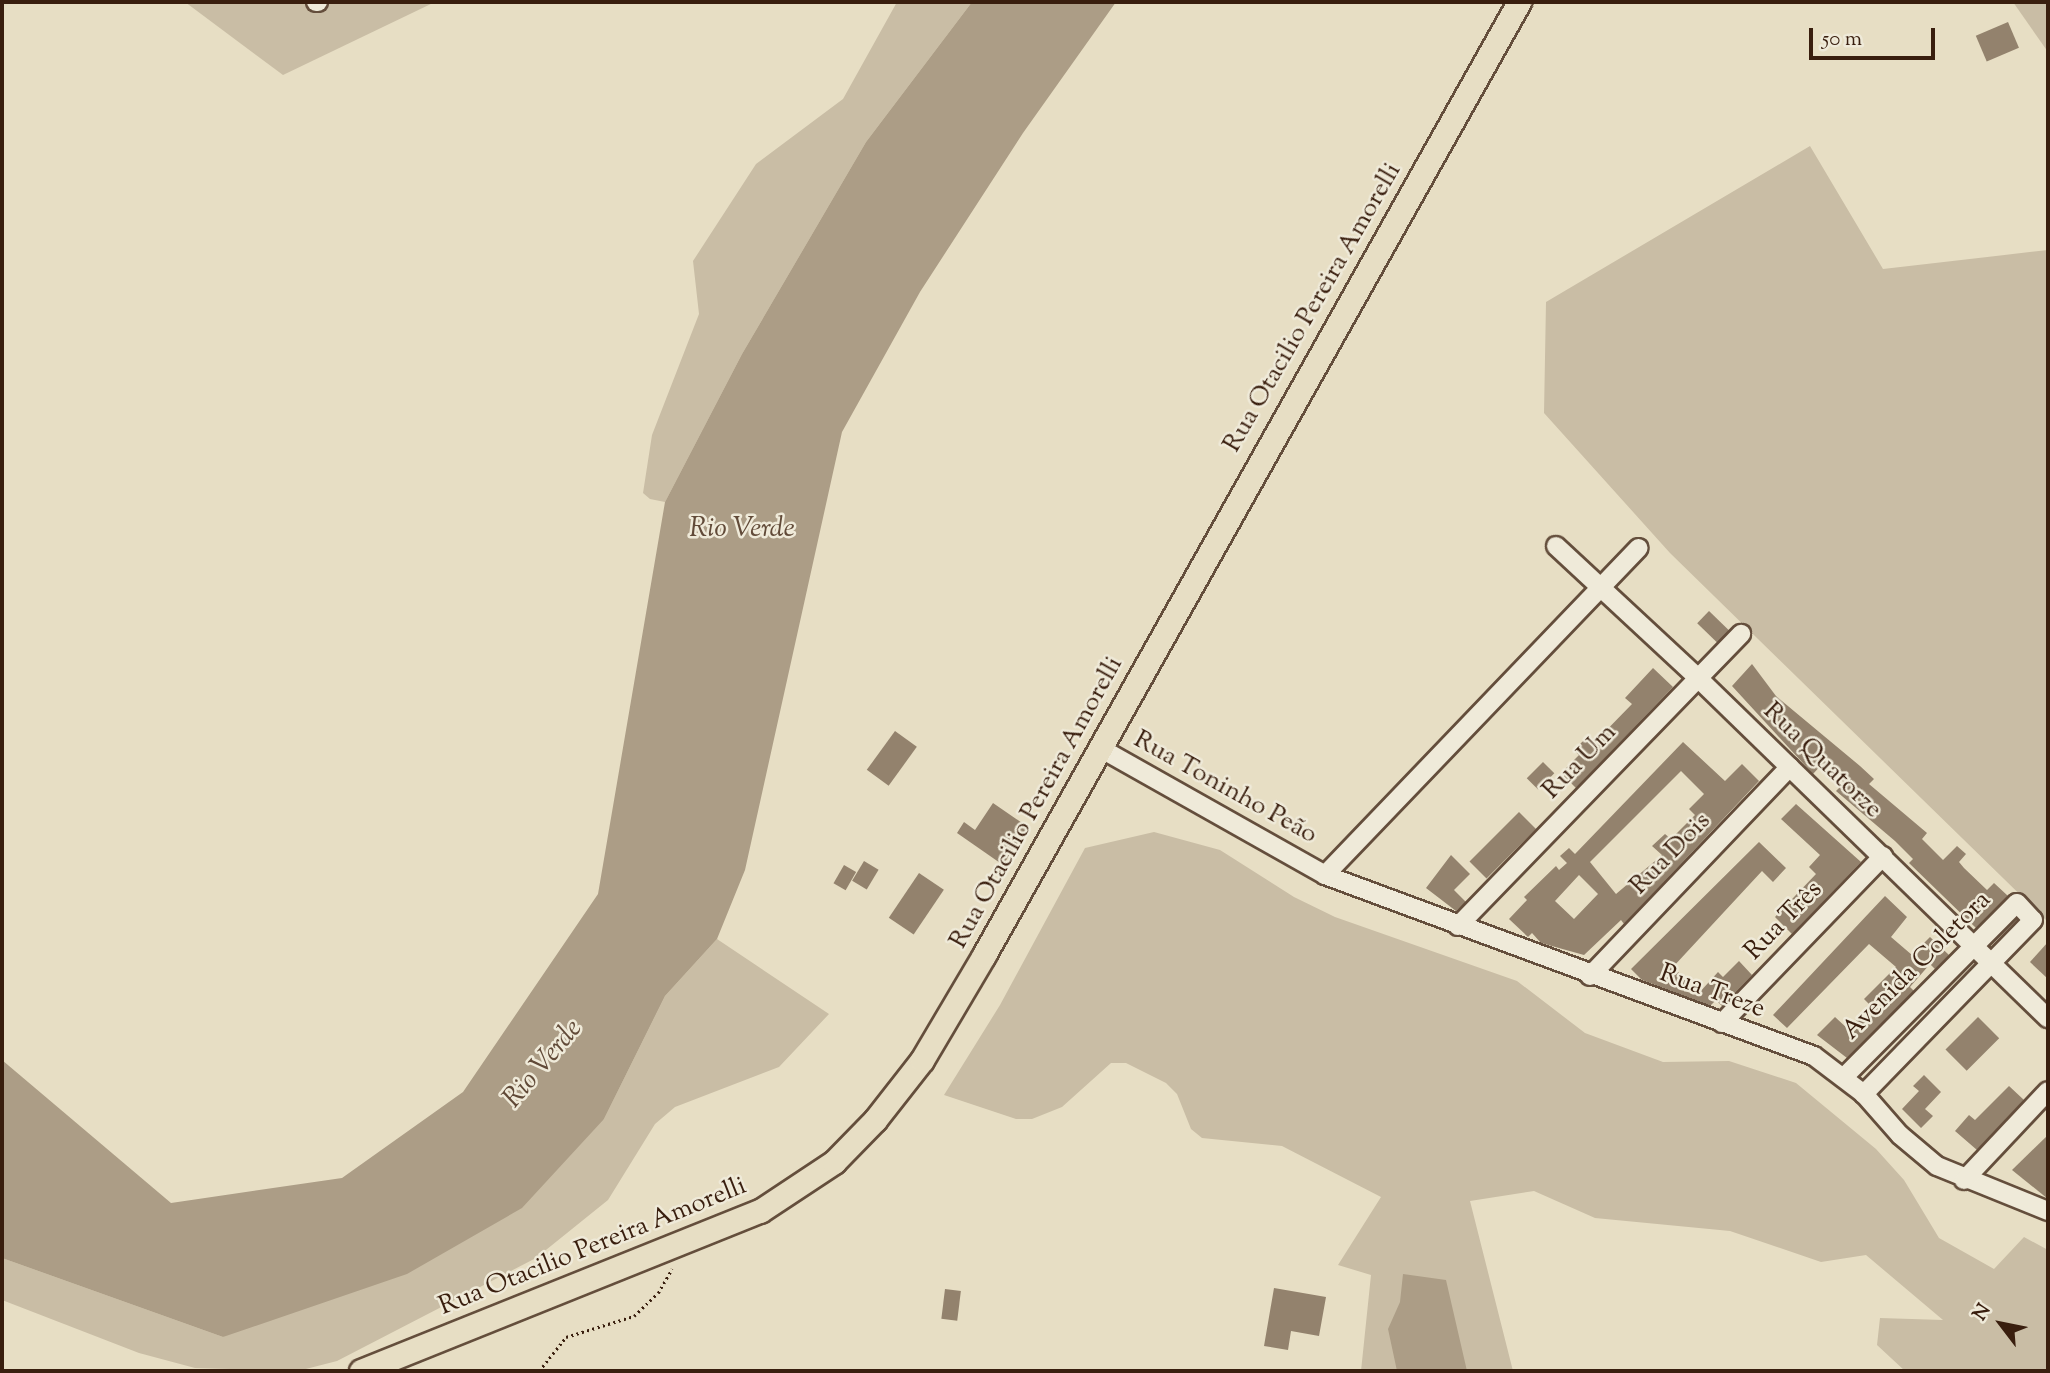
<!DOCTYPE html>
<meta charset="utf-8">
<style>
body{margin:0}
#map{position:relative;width:2050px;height:1373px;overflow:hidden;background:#e7dec4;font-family:"Sorts Mill Goudy",serif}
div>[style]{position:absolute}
.green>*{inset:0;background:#c9bda5}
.water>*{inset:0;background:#ac9d86}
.building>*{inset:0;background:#93826d;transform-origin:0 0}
.path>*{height:2.5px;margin-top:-1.25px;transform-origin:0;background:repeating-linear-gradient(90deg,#391e0e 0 2px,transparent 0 5.5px)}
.roads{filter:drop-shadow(2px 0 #644e3c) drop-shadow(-2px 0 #644e3c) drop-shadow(0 2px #644e3c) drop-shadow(0 -2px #644e3c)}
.minor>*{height:18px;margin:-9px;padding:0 9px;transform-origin:9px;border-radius:9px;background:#efead9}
.major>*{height:23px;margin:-11.5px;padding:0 11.5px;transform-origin:11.5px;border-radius:11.5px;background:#e7dec4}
span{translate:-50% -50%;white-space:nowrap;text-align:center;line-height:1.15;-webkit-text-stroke:5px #efead9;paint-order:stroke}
.street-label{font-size:26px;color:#391e0e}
.water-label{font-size:28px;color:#614a38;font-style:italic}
.frame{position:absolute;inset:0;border:4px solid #391e0e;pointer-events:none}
.north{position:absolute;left:1966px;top:1289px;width:70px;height:70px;-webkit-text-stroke:5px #efead9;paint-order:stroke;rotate:302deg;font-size:19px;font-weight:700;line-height:28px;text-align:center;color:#391e0e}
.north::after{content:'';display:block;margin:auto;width:24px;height:32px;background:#391e0e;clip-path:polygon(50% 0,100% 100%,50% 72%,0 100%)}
.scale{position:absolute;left:1809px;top:28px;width:126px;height:32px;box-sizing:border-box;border:4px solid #391e0e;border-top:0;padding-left:9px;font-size:21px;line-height:24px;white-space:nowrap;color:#391e0e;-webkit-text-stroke:5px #efead9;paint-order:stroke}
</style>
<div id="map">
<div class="green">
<i style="clip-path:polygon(185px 2px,435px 2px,283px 75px)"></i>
<i style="clip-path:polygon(897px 2px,972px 2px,866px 142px,742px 354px,665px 502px,650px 499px,643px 493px,652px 435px,699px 314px,693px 261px,756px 164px,843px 99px)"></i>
<i style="clip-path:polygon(2013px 2px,2048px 2px,2048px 52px)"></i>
<i style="clip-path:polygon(1810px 146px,1883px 269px,2048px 250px,2048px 922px,1670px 553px,1544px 413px,1546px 302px)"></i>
<i style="clip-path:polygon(1154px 832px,1220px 850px,1294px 897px,1335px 917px,1517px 981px,1585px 1033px,1663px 1062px,1729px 1061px,1796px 1083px,1876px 1149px,1904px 1180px,1939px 1238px,1994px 1269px,2024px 1237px,2048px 1250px,2048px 1371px,1905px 1371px,1877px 1345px,1880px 1318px,1943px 1320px,1866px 1255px,1821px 1262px,1730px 1231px,1595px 1218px,1534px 1191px,1470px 1201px,1513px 1371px,1361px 1371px,1371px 1275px,1338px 1265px,1381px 1197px,1282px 1146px,1202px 1138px,1191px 1129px,1177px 1094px,1166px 1083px,1126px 1063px,1111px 1063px,1062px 1107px,1032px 1119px,1016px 1119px,944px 1095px,1000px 1005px,1085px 848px)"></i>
<i style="clip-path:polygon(717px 939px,829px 1014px,779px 1067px,675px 1107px,655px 1124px,608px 1200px,536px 1258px,337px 1361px,298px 1371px,195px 1368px,139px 1353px,2px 1300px,2px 1258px,223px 1337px,604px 1119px,665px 996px)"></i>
</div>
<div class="water">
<i style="clip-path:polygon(972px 2px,1116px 2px,1023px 133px,920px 292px,842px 432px,745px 870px,717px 939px,665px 996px,604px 1119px,522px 1208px,407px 1274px,223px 1337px,2px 1258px,2px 1060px,171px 1203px,342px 1178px,463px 1092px,598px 894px,665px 502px,742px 354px,866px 142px)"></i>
<i style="clip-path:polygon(1403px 1274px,1446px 1280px,1467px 1371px,1397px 1371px,1388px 1329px,1400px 1302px)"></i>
</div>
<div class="building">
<i style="left:2008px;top:22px;width:28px;height:35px;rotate:67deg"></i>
<i style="left:1709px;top:611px;width:28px;height:17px;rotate:44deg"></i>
<i style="clip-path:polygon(1752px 664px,1776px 696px,1860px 766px,1874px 779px,1869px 784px,1927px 833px,1922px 839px,1943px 860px,1957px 846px,1966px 854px,1959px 862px,1964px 868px,1987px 890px,1994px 883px,2008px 896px,1976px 928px,1909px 863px,1913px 859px,1895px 841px,1836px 791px,1844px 783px,1823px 763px,1813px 774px,1732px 686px)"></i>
<i style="clip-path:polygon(1653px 668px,1673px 687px,1576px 788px,1561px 773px,1579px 755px,1574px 750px,1585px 739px,1592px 745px,1632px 704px,1625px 698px)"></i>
<i style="left:895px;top:731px;width:27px;height:48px;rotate:36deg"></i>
<i style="clip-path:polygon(evenodd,1683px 742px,1725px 781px,1742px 764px,1759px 781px,1624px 924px,1621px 920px,1584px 955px,1541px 943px,1532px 933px,1528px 937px,1509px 919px,1527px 900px,1524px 897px,1556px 866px,1559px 870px,1567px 863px,1560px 856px,1569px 848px,1575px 854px,1683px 742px,1681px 771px,1704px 794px,1689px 809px,1695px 815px,1671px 839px,1665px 834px,1652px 846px,1662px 855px,1616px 894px,1590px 862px,1681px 771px,1683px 742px,1579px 875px,1598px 894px,1574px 919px,1555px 901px,1579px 875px)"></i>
<i style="left:1543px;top:762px;width:16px;height:23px;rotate:45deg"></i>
<i style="clip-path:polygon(993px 803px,1028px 827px,1003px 865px,957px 833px,964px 822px,975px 830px)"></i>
<i style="clip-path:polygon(1796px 804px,1861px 862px,1792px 934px,1775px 917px,1816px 874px,1809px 867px,1820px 855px,1781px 819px)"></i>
<i style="left:1519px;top:812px;width:24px;height:70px;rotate:45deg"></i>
<i style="clip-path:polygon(1759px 842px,1786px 868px,1773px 882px,1762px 871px,1673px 967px,1699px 993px,1718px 972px,1723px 977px,1739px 961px,1752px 975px,1722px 1006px,1716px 1000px,1710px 1006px,1642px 980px,1631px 969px)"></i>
<i style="clip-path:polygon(1451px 855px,1470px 874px,1454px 890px,1466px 902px,1456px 911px,1426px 888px)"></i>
<i style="left:864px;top:861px;width:17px;height:23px;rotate:31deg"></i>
<i style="left:844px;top:865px;width:14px;height:21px;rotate:30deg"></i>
<i style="left:919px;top:873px;width:30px;height:54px;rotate:34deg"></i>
<i style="clip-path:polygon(1885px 896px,1907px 917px,1891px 937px,1912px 955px,1930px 937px,1949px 955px,1935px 969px,1930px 964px,1910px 987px,1914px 991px,1847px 1058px,1817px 1035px,1835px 1017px,1848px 1029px,1871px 1006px,1864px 999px,1896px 967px,1869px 944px,1787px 1028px,1773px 1015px)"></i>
<i style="clip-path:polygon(2048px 942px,2048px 979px,2030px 962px)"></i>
<i style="left:1978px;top:1017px;width:30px;height:46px;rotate:45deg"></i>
<i style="clip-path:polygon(1924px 1075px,1941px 1092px,1925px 1109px,1933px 1116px,1921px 1128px,1902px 1109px,1919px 1091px,1913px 1086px)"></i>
<i style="clip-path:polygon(2009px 1086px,2024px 1100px,1977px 1150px,1955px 1131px,1969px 1115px,1975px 1120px)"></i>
<i style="clip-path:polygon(2048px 1135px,2048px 1199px,2012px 1170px)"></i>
<i style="clip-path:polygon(1274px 1288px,1326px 1297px,1319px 1336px,1291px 1331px,1288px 1350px,1264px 1346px)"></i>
<i style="left:945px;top:1289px;width:16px;height:30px;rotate:7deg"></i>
</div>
<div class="path">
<i style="left:539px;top:1371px;width:43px;rotate:-51.5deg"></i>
<i style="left:566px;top:1337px;width:71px;rotate:-17.2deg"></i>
<i style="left:634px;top:1316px;width:33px;rotate:-44deg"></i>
<i style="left:658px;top:1293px;width:28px;rotate:-60deg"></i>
</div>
<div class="roads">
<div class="minor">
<i style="left:316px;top:2px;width:2px"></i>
<i style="left:1556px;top:546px;width:194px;rotate:42.9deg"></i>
<i style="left:1698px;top:678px;width:488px;rotate:44.2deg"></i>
<i style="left:1100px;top:748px;width:258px;rotate:29.4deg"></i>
<i style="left:1325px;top:875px;width:521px;rotate:20.31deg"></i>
<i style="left:1814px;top:1056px;width:63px;rotate:37.2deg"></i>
<i style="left:1864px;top:1094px;width:55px;rotate:48.7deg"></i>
<i style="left:1900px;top:1135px;width:48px;rotate:40deg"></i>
<i style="left:1937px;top:1166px;width:120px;rotate:22.1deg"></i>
<i style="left:1325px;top:875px;width:453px;rotate:-46.2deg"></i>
<i style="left:1458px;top:926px;width:407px;rotate:-45.9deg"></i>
<i style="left:1590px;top:976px;width:289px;rotate:-46.3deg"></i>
<i style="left:1722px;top:1023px;width:232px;rotate:-46deg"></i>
<i style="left:1844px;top:1077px;width:245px;rotate:-45.2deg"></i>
<i style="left:2017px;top:903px;width:23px;rotate:47deg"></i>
<i style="left:2033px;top:920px;width:243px;rotate:134.2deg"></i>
<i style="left:1964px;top:1180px;width:122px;rotate:-46.7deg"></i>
</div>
<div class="major">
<i style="left:361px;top:1371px;width:430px;rotate:-21.9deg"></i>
<i style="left:760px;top:1211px;width:89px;rotate:-33.5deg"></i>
<i style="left:834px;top:1162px;width:59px;rotate:-45.7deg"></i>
<i style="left:875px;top:1120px;width:76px;rotate:-51.9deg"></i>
<i style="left:922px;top:1060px;width:122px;rotate:-59.4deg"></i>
<i style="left:984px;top:955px;width:1093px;rotate:-60.69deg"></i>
</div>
</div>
<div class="street-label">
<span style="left:1313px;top:308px;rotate:-60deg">Rua Otacilio Pereira Amorelli</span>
<span style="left:1822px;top:761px;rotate:44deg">Rua Quatorze</span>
<span style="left:1580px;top:762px;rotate:-46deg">Rua Um</span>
<span style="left:1225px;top:788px;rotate:29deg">Rua Toninho Peão</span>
<span style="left:1037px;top:803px;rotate:-61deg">Rua Otacilio Pereira Amorelli</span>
<span style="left:1671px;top:854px;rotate:-46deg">Rua Dois</span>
<span style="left:1784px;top:921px;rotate:-46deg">Rua Três</span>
<span style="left:1917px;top:966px;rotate:-45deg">Avenida Coletora</span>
<span style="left:1712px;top:992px;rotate:20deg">Rua Treze</span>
<span style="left:593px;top:1247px;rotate:-22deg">Rua Otacilio Pereira Amorelli</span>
</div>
<div class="water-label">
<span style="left:742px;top:529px">Rio Verde</span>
<span style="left:543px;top:1064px;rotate:-50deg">Rio Verde</span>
</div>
<div class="frame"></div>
<div class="north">N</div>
<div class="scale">50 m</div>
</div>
